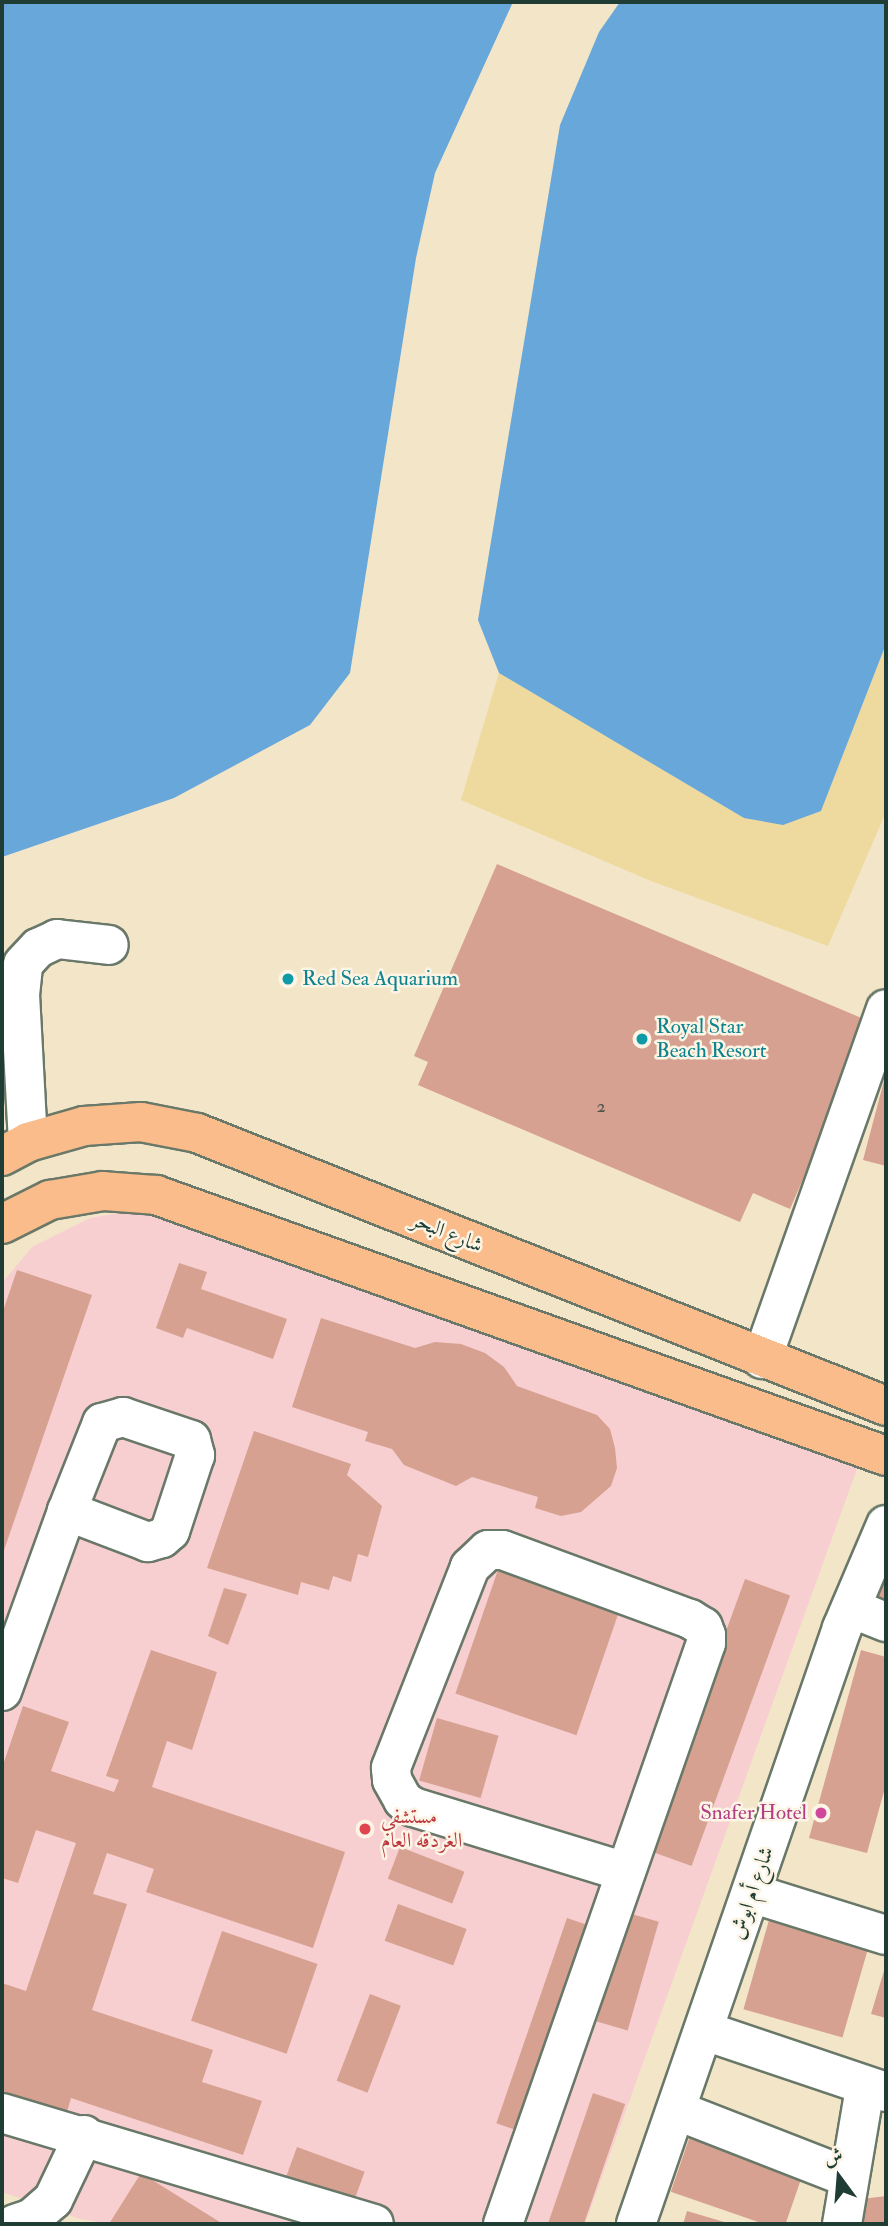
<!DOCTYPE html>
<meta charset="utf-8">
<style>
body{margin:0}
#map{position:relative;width:888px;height:2226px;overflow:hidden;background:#f3e5c8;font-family:"IM FELL Double Pica",Amiri,serif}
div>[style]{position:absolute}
.built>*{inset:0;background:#f7cfd0}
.sand>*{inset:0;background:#eeda9e}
.water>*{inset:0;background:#67a7da}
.building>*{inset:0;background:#d6a190;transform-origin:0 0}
.roads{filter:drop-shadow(2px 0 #697868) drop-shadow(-2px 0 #697868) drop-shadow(0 2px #697868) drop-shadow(0 -2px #697868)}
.minor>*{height:38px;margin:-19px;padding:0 19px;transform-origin:19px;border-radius:19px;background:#fff}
.major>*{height:38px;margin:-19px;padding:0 19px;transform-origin:19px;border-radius:19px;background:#f9bc8a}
.dots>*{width:19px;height:19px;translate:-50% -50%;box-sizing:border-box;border:4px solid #fcf5e5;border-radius:50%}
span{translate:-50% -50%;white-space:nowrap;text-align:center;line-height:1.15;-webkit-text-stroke:5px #fcf5e5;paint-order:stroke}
.number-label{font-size:18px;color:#4d564b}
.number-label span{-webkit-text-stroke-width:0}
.culture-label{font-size:21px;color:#0d838f}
.left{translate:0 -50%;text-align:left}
.street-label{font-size:21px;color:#1f3d34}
.hotel-label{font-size:21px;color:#b23c85}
.right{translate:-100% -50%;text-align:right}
.health-label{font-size:21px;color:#be3a42}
.frame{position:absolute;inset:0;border:4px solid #1f3d34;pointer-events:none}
.north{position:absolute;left:804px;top:2142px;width:70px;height:70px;-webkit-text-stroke:5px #fcf5e5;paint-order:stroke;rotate:344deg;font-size:19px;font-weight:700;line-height:28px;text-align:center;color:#1f3d34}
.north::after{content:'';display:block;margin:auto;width:24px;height:32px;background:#1f3d34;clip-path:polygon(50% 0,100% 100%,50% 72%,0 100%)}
</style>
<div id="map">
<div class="built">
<i style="clip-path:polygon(143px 1209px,858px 1466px,585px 2224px,111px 2224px,80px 2219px,2px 2192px,2px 1283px,32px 1247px,90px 1218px)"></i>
</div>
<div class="sand">
<i style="clip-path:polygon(886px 644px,886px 812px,828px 946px,651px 881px,461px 800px,499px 673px,744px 818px,821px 811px)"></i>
</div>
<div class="water">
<i style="clip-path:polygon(2px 2px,513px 2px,435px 173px,416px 258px,350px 673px,310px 725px,174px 798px,2px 857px)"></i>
<i style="clip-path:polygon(620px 2px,886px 2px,886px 644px,821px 811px,783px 825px,744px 818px,499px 673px,478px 620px,560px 125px,599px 32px)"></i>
</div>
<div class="building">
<i style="clip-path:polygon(497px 864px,871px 1022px,790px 1209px,753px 1193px,740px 1222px,418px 1085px,428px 1062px,414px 1056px)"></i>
<i style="clip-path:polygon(885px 1077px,886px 1077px,886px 1166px,863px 1160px)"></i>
<i style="clip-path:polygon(179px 1263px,207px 1272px,201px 1289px,287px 1319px,273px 1359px,187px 1328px,183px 1338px,156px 1328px)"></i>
<i style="clip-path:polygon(17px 1270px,92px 1295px,2px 1556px,2px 1314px)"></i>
<i style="clip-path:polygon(321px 1318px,415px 1348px,435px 1342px,461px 1344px,485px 1353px,504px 1367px,517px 1386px,597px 1415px,610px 1429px,615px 1448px,617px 1468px,611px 1486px,581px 1512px,561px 1516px,535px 1508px,538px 1497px,472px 1477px,456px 1486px,404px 1465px,392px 1449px,365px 1441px,368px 1432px,292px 1407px)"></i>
<i style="clip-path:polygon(254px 1431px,351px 1464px,347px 1475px,382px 1506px,368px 1557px,358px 1554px,351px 1582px,333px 1576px,329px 1590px,301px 1582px,298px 1595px,207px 1568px)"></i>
<i style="left:500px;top:1564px;width:128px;height:137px;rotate:19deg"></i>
<i style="clip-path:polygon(886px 1567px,886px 1611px,872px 1605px)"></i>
<i style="left:745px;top:1579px;width:48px;height:288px;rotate:20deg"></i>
<i style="clip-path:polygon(224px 1588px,247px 1594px,228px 1645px,208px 1636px)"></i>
<i style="clip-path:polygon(151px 1650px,217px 1672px,192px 1750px,167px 1741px,152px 1787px,345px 1852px,313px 1948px,146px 1892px,154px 1869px,107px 1853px,93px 1894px,127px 1904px,92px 2010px,213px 2050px,202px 2082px,262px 2101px,243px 2155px,71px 2098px,66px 2115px,2px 2093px,2px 1983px,26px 1991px,76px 1843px,36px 1830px,18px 1883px,2px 1878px,2px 1768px,23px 1706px,69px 1722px,51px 1771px,114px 1792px,119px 1780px,106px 1776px)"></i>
<i style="clip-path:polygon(861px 1650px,886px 1657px,886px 1784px,867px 1853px,809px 1838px)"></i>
<i style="left:437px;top:1718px;width:64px;height:65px;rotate:16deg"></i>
<i style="left:400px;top:1847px;width:69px;height:34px;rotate:21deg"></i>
<i style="left:398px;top:1904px;width:73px;height:39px;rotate:20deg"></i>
<i style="left:628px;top:1913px;width:32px;height:113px;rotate:16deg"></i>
<i style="left:771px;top:1913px;width:103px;height:100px;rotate:16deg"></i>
<i style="left:567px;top:1918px;width:31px;height:217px;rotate:19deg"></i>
<i style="left:222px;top:1931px;width:101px;height:95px;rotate:19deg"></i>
<i style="clip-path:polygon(886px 1964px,886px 2018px,871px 2014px)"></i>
<i style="left:370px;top:1994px;width:33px;height:93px;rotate:21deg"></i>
<i style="left:593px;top:2093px;width:34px;height:140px;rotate:19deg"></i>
<i style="left:690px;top:2136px;width:119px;height:59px;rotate:19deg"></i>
<i style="left:297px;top:2147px;width:72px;height:36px;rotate:20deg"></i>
<i style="clip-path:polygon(141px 2173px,223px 2224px,109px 2224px)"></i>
<i style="clip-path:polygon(886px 2196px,886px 2224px,864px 2224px,862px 2199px)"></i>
<i style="clip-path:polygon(687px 2211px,731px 2224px,683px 2224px)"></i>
</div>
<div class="roads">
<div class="minor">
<i style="left:28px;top:1142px;width:147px;rotate:-93.1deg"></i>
<i style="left:20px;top:995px;width:31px;rotate:-84deg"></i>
<i style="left:23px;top:964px;width:22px;rotate:-47deg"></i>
<i style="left:38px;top:948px;width:21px;rotate:-25deg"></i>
<i style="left:57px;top:939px;width:52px;rotate:6.6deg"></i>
<i style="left:762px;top:1359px;width:371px;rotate:-70.5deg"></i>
<i style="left:851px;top:1608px;width:38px;rotate:22deg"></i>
<i style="left:2px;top:1691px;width:191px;rotate:-70.1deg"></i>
<i style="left:67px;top:1511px;width:95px;rotate:-68.3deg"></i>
<i style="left:102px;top:1423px;width:22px;rotate:-16deg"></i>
<i style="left:123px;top:1417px;width:72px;rotate:18.7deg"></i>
<i style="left:191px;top:1440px;width:16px;rotate:75deg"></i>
<i style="left:195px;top:1455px;width:80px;rotate:108.2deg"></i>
<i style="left:170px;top:1531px;width:11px;rotate:139deg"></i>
<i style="left:162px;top:1538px;width:15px;rotate:164deg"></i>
<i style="left:148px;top:1542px;width:87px;rotate:-159.1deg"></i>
<i style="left:751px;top:1893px;width:141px;rotate:17.3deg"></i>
<i style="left:705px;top:2031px;width:191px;rotate:18.6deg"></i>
<i style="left:678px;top:2111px;width:181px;rotate:21.3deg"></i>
<i style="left:2px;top:2113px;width:388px;rotate:16.6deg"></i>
<i style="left:15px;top:2224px;width:18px;rotate:-19deg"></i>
<i style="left:32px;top:2218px;width:28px;rotate:-41deg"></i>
<i style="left:53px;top:2200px;width:72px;rotate:-64.5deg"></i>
<i style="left:503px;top:2224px;width:615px;rotate:-70.74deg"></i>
<i style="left:706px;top:1643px;width:8px;rotate:-90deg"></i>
<i style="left:706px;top:1635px;width:9px;rotate:-111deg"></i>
<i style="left:703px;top:1627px;width:15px;rotate:-148deg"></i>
<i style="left:690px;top:1619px;width:200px;rotate:-159.8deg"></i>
<i style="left:502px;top:1550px;width:14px;rotate:180deg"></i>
<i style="left:488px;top:1550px;width:25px;rotate:137deg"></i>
<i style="left:470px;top:1567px;width:216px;rotate:111.5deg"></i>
<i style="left:391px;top:1768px;width:12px;rotate:85deg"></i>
<i style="left:392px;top:1780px;width:23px;rotate:61deg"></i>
<i style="left:403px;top:1800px;width:12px;rotate:35deg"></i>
<i style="left:413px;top:1807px;width:222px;rotate:17deg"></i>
<i style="left:636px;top:2224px;width:631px;rotate:-70.93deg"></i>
<i style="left:842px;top:1628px;width:112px;rotate:-66.9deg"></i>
<i style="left:842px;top:2224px;width:138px;rotate:-80.4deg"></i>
</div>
<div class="major">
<i style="left:2px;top:1156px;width:30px;rotate:-28deg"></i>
<i style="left:28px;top:1142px;width:58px;rotate:-15.9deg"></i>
<i style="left:84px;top:1126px;width:57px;rotate:-4deg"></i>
<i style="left:141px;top:1122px;width:57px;rotate:11.1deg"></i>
<i style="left:197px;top:1133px;width:741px;rotate:21.61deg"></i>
<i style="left:2px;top:1224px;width:54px;rotate:-26.6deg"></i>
<i style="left:50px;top:1200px;width:54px;rotate:-9.6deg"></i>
<i style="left:103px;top:1191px;width:53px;rotate:4.3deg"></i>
<i style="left:156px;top:1195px;width:775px;rotate:19.67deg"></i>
</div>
</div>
<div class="dots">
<i style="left:288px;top:979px;background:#0f9aa8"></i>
<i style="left:642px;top:1039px;background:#0f9aa8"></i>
<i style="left:821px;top:1813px;background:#d1479c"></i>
<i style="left:365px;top:1829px;background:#e0444e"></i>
</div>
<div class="number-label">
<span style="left:601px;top:1107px">2</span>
</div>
<div class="culture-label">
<span class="left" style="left:302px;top:979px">Red Sea Aquarium</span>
<span class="left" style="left:656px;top:1039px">Royal Star<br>Beach Resort</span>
</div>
<div class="street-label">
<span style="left:447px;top:1233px;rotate:22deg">شارع البحر</span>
<span style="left:752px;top:1893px;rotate:-71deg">شارع أم ابوش</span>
</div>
<div class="hotel-label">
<span class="right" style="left:807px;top:1813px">Snafer Hotel</span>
</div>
<div class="health-label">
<span class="left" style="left:381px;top:1829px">مستشفي<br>الغردقه العام</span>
</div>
<div class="frame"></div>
<div class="north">ش</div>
</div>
